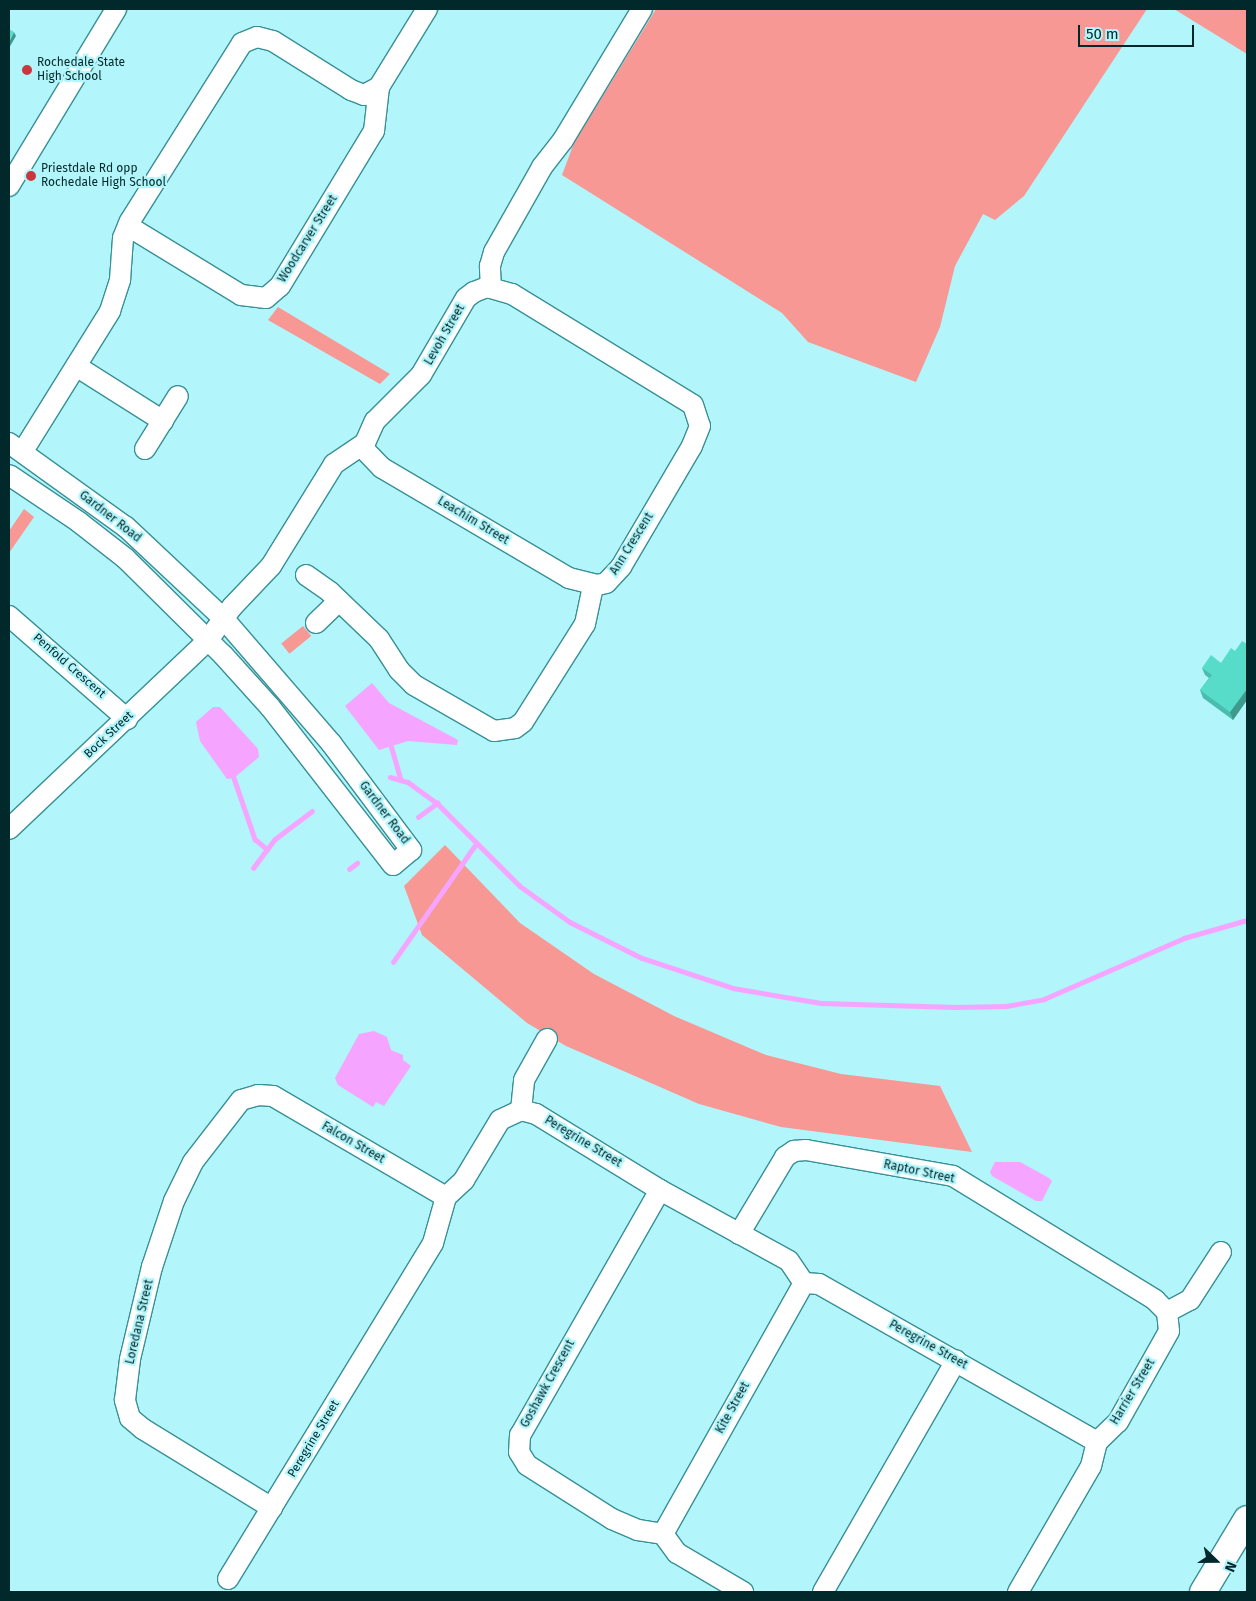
<!DOCTYPE html>
<style>
body{margin:0}
#map{position:relative;width:1256px;height:1601px;overflow:hidden;background:#b2f5fa;font-family:"Fira Sans",sans-serif}
div>[style]{position:absolute}
.green>*{inset:0;background:#f79894;transform-origin:0 0}
.water>*{inset:0;background:#f5a5ff}
.stream>*{height:4.5px;margin:-2.25px;padding:0 2.25px;transform-origin:2.25px;border-radius:2.25px;background:#f5a5ff}
.roads{filter:drop-shadow(1px 0 #389097) drop-shadow(-1px 0 #389097) drop-shadow(0 1px #389097) drop-shadow(0 -1px #389097)}
.minor>*{height:20px;margin:-10px;padding:0 10px;transform-origin:10px;border-radius:10px;background:#fff}
.major>*{height:26px;margin:-13px;padding:0 13px;transform-origin:13px;border-radius:13px;background:#fff}
.wall>*{inset:0;background:#4bbdae}
.shaded-wall>*{inset:0;background:#3d9a8d}
.building>*{inset:0;background:#57dcca}
.dots>*{width:14px;height:14px;translate:-50% -50%;box-sizing:border-box;border:2px solid #b2f5fa;border-radius:50%}
span{translate:-50% -50%;white-space:nowrap;text-align:center;line-height:1.15;-webkit-text-stroke:4.5px #b2f5fa;paint-order:stroke}
.poi-label{font-size:12px;color:#01282b}
.left{translate:0 -50%;text-align:left}
.street-label{font-size:12px;color:#01282b}
.frame{position:absolute;inset:0;border:10px solid #01282b;pointer-events:none}
.north{position:absolute;left:1191px;top:1536px;width:50px;height:50px;-webkit-text-stroke:4px #b2f5fa;paint-order:stroke;rotate:112deg;font-size:14px;font-weight:700;line-height:20px;text-align:center;color:#01282b}
.north::after{content:'';display:block;margin:auto;width:18px;height:22px;background:#01282b;clip-path:polygon(50% 0,100% 100%,50% 72%,0 100%)}
.scale{position:absolute;left:1078px;top:25px;width:116px;height:22px;box-sizing:border-box;border:2px solid #01282b;border-top:0;padding-left:6px;font-size:15px;line-height:18px;white-space:nowrap;color:#01282b;-webkit-text-stroke:4px #b2f5fa;paint-order:stroke}
</style>
<div id="map">
<div class="green">
<i style="clip-path:polygon(656px 9px,1147px 9px,1024px 196px,995px 220px,983px 214px,955px 266px,940px 327px,916px 382px,808px 342px,782px 313px,562px 175px,574px 143px)"></i>
<i style="clip-path:polygon(1174px 9px,1247px 9px,1247px 54px)"></i>
<i style="clip-path:polygon(278px 307px,390px 374px,380px 384px,268px 320px)"></i>
<i style="clip-path:polygon(24px 509px,34px 517px,9px 553px,9px 531px)"></i>
<i style="left:303px;top:626px;width:13px;height:28px;rotate:51deg"></i>
<i style="clip-path:polygon(445px 845px,520px 923px,594px 974px,674px 1016px,766px 1055px,841px 1074px,940px 1086px,972px 1152px,781px 1127px,699px 1104px,566px 1046px,527px 1023px,422px 935px,404px 886px)"></i>
</div>
<div class="water">
<i style="clip-path:polygon(372px 683px,389px 703px,458px 740px,457px 745px,408px 741px,379px 750px,345px 706px)"></i>
<i style="clip-path:polygon(213px 707px,220px 707px,258px 749px,259px 757px,234px 778px,227px 779px,200px 741px,196px 722px)"></i>
<i style="clip-path:polygon(374px 1031px,387px 1037px,391px 1050px,403px 1055px,403px 1060px,411px 1066px,384px 1106px,376px 1102px,373px 1107px,338px 1085px,335px 1078px,359px 1034px)"></i>
<i style="clip-path:polygon(995px 1162px,1020px 1162px,1049px 1178px,1052px 1181px,1042px 1201px,1036px 1201px,992px 1176px,990px 1172px)"></i>
</div>
<div class="stream">
<i style="left:391px;top:745px;width:35px;rotate:74deg"></i>
<i style="left:390px;top:777px;width:19px;rotate:16deg"></i>
<i style="left:408px;top:782px;width:36px;rotate:36deg"></i>
<i style="left:437px;top:803px;width:117px;rotate:45deg"></i>
<i style="left:520px;top:886px;width:62px;rotate:35.8deg"></i>
<i style="left:570px;top:922px;width:80px;rotate:26.6deg"></i>
<i style="left:642px;top:958px;width:96px;rotate:18.2deg"></i>
<i style="left:733px;top:988px;width:89px;rotate:9.7deg"></i>
<i style="left:821px;top:1003px;width:135px;rotate:1.7deg"></i>
<i style="left:956px;top:1007px;width:50px;rotate:-1.1deg"></i>
<i style="left:1006px;top:1006px;width:39px;rotate:-10deg"></i>
<i style="left:1044px;top:999px;width:153px;rotate:-23.5deg"></i>
<i style="left:1184px;top:938px;width:66px;rotate:-15.9deg"></i>
<i style="left:234px;top:778px;width:65px;rotate:71deg"></i>
<i style="left:255px;top:839px;width:16px;rotate:40deg"></i>
<i style="left:418px;top:817px;width:24px;rotate:-36deg"></i>
<i style="left:253px;top:868px;width:36px;rotate:-53deg"></i>
<i style="left:275px;top:839px;width:46px;rotate:-37.1deg"></i>
<i style="left:349px;top:869px;width:10px;rotate:-37deg"></i>
<i style="left:393px;top:962px;width:144px;rotate:-54.9deg"></i>
</div>
<div class="roads">
<div class="minor">
<i style="left:9px;top:186px;width:207px;rotate:-58.8deg"></i>
<i style="left:128px;top:226px;width:132px;rotate:31.4deg"></i>
<i style="left:241px;top:295px;width:25px;rotate:7deg"></i>
<i style="left:266px;top:298px;width:18px;rotate:-41deg"></i>
<i style="left:280px;top:286px;width:181px;rotate:-58.8deg"></i>
<i style="left:374px;top:131px;width:44px;rotate:-83.5deg"></i>
<i style="left:379px;top:87px;width:92px;rotate:-58.4deg"></i>
<i style="left:491px;top:288px;width:22px;rotate:-93deg"></i>
<i style="left:490px;top:266px;width:15px;rotate:-74deg"></i>
<i style="left:494px;top:252px;width:98px;rotate:-60.5deg"></i>
<i style="left:542px;top:167px;width:34px;rotate:-52deg"></i>
<i style="left:563px;top:140px;width:153px;rotate:-58.9deg"></i>
<i style="left:76px;top:366px;width:103px;rotate:32.3deg"></i>
<i style="left:9px;top:443px;width:144px;rotate:35.7deg"></i>
<i style="left:126px;top:527px;width:134px;rotate:43.2deg"></i>
<i style="left:224px;top:619px;width:164px;rotate:49.2deg"></i>
<i style="left:331px;top:743px;width:134px;rotate:53.2deg"></i>
<i style="left:411px;top:850px;width:23px;rotate:140deg"></i>
<i style="left:393px;top:865px;width:200px;rotate:-127.9deg"></i>
<i style="left:270px;top:707px;width:70px;rotate:-132.1deg"></i>
<i style="left:223px;top:655px;width:138px;rotate:-135.3deg"></i>
<i style="left:125px;top:558px;width:58px;rotate:-142deg"></i>
<i style="left:79px;top:522px;width:84px;rotate:-146.1deg"></i>
<i style="left:145px;top:449px;width:62px;rotate:-58.1deg"></i>
<i style="left:23px;top:451px;width:165px;rotate:-58.1deg"></i>
<i style="left:110px;top:311px;width:33px;rotate:-72deg"></i>
<i style="left:120px;top:280px;width:42px;rotate:-85.9deg"></i>
<i style="left:123px;top:238px;width:18px;rotate:-68deg"></i>
<i style="left:130px;top:221px;width:210px;rotate:-57.8deg"></i>
<i style="left:242px;top:43px;width:16px;rotate:-22deg"></i>
<i style="left:257px;top:37px;width:16px;rotate:14deg"></i>
<i style="left:273px;top:41px;width:92px;rotate:32.1deg"></i>
<i style="left:351px;top:90px;width:14px;rotate:21deg"></i>
<i style="left:364px;top:95px;width:17px;rotate:-28deg"></i>
<i style="left:306px;top:575px;width:29px;rotate:35deg"></i>
<i style="left:330px;top:592px;width:68px;rotate:43.8deg"></i>
<i style="left:379px;top:639px;width:37px;rotate:57deg"></i>
<i style="left:399px;top:670px;width:21px;rotate:45deg"></i>
<i style="left:414px;top:685px;width:92px;rotate:29.9deg"></i>
<i style="left:494px;top:731px;width:21px;rotate:-8deg"></i>
<i style="left:515px;top:728px;width:10px;rotate:-37deg"></i>
<i style="left:523px;top:722px;width:116px;rotate:-57.7deg"></i>
<i style="left:585px;top:624px;width:40px;rotate:-78deg"></i>
<i style="left:9px;top:616px;width:157px;rotate:41.1deg"></i>
<i style="left:316px;top:623px;width:32px;rotate:-44deg"></i>
<i style="left:9px;top:829px;width:274px;rotate:-43.5deg"></i>
<i style="left:208px;top:640px;width:41px;rotate:-54deg"></i>
<i style="left:232px;top:607px;width:57px;rotate:-46.4deg"></i>
<i style="left:271px;top:566px;width:120px;rotate:-58.3deg"></i>
<i style="left:334px;top:464px;width:37px;rotate:-34deg"></i>
<i style="left:365px;top:443px;width:24px;rotate:-66deg"></i>
<i style="left:375px;top:421px;width:65px;rotate:-45deg"></i>
<i style="left:421px;top:375px;width:89px;rotate:-59.7deg"></i>
<i style="left:466px;top:298px;width:10px;rotate:-37deg"></i>
<i style="left:474px;top:292px;width:14px;rotate:-21deg"></i>
<i style="left:487px;top:287px;width:26px;rotate:16deg"></i>
<i style="left:512px;top:294px;width:212px;rotate:31.5deg"></i>
<i style="left:693px;top:405px;width:22px;rotate:72deg"></i>
<i style="left:700px;top:426px;width:22px;rotate:112deg"></i>
<i style="left:692px;top:446px;width:140px;rotate:120.4deg"></i>
<i style="left:621px;top:567px;width:22px;rotate:133deg"></i>
<i style="left:606px;top:583px;width:9px;rotate:167deg"></i>
<i style="left:597px;top:585px;width:29px;rotate:-166deg"></i>
<i style="left:569px;top:578px;width:217px;rotate:-149.5deg"></i>
<i style="left:382px;top:468px;width:30px;rotate:-134deg"></i>
<i style="left:521px;top:1110px;width:30px;rotate:-84deg"></i>
<i style="left:524px;top:1080px;width:47px;rotate:-60.7deg"></i>
<i style="left:660px;top:1190px;width:282px;rotate:119.7deg"></i>
<i style="left:520px;top:1435px;width:17px;rotate:93deg"></i>
<i style="left:519px;top:1452px;width:15px;rotate:58deg"></i>
<i style="left:527px;top:1465px;width:101px;rotate:32.4deg"></i>
<i style="left:612px;top:1519px;width:28px;rotate:23deg"></i>
<i style="left:638px;top:1530px;width:25px;rotate:9deg"></i>
<i style="left:663px;top:1534px;width:24px;rotate:54deg"></i>
<i style="left:677px;top:1553px;width:77px;rotate:30.6deg"></i>
<i style="left:739px;top:1234px;width:90px;rotate:-59.1deg"></i>
<i style="left:785px;top:1157px;width:11px;rotate:-34deg"></i>
<i style="left:794px;top:1151px;width:12px;rotate:-5deg"></i>
<i style="left:806px;top:1150px;width:149px;rotate:10deg"></i>
<i style="left:953px;top:1176px;width:237px;rotate:31.5deg"></i>
<i style="left:1155px;top:1300px;width:17px;rotate:45deg"></i>
<i style="left:1167px;top:1312px;width:26px;rotate:-28deg"></i>
<i style="left:1190px;top:1300px;width:57px;rotate:-57.1deg"></i>
<i style="left:272px;top:1508px;width:151px;rotate:-148.5deg"></i>
<i style="left:143px;top:1429px;width:17px;rotate:-140deg"></i>
<i style="left:130px;top:1418px;width:19px;rotate:-106deg"></i>
<i style="left:125px;top:1400px;width:41px;rotate:-83deg"></i>
<i style="left:130px;top:1359px;width:95px;rotate:-76.6deg"></i>
<i style="left:152px;top:1267px;width:70px;rotate:-71.6deg"></i>
<i style="left:174px;top:1201px;width:43px;rotate:-64deg"></i>
<i style="left:193px;top:1162px;width:78px;rotate:-52.3deg"></i>
<i style="left:241px;top:1100px;width:18px;rotate:-16deg"></i>
<i style="left:258px;top:1095px;width:15px;rotate:4deg"></i>
<i style="left:273px;top:1096px;width:200px;rotate:30.3deg"></i>
<i style="left:663px;top:1534px;width:288px;rotate:-60.7deg"></i>
<i style="left:228px;top:1579px;width:394px;rotate:-58.6deg"></i>
<i style="left:433px;top:1243px;width:48px;rotate:-74.2deg"></i>
<i style="left:446px;top:1197px;width:25px;rotate:-43deg"></i>
<i style="left:464px;top:1180px;width:70px;rotate:-59deg"></i>
<i style="left:500px;top:1120px;width:23px;rotate:-25deg"></i>
<i style="left:521px;top:1110px;width:16px;rotate:15deg"></i>
<i style="left:536px;top:1114px;width:145px;rotate:31.5deg"></i>
<i style="left:660px;top:1190px;width:147px;rotate:28.8deg"></i>
<i style="left:789px;top:1261px;width:27px;rotate:56deg"></i>
<i style="left:804px;top:1283px;width:15px;rotate:4deg"></i>
<i style="left:819px;top:1284px;width:320px;rotate:29.6deg"></i>
<i style="left:823px;top:1592px;width:267px;rotate:-60.1deg"></i>
<i style="left:1018px;top:1592px;width:146px;rotate:-59.9deg"></i>
<i style="left:1091px;top:1466px;width:25px;rotate:-76deg"></i>
<i style="left:1097px;top:1442px;width:29px;rotate:-44deg"></i>
<i style="left:1118px;top:1422px;width:104px;rotate:-60.7deg"></i>
<i style="left:1169px;top:1331px;width:19px;rotate:-96deg"></i>
</div>
<div class="major">
<i style="left:1203px;top:1592px;width:85px;rotate:-58.9deg"></i>
</div>
</div>
<div class="wall">
<i style="clip-path:polygon(1247px 644px,1247px 700px,1233px 720px,1203px 698px,1200px 690px,1209px 678px,1205px 675px,1202px 668px,1221px 663px,1235px 651px)"></i>
</div>
<div class="shaded-wall">
<i style="clip-path:polygon(14px 32px,16px 36px,9px 48px,9px 42px)"></i>
<i style="clip-path:polygon(1247px 689px,1247px 700px,1233px 720px,1230px 712px)"></i>
</div>
<div class="building">
<i style="clip-path:polygon(9px 29px,14px 32px,9px 42px)"></i>
<i style="clip-path:polygon(1242px 641px,1247px 644px,1247px 689px,1230px 712px,1200px 690px,1212px 675px,1202px 668px,1211px 655px,1221px 663px,1231px 648px,1235px 651px)"></i>
</div>
<div class="dots">
<i style="left:27px;top:70px;background:#c8383e"></i>
<i style="left:31px;top:176px;background:#c8383e"></i>
</div>
<div class="poi-label">
<span class="left" style="left:37px;top:70px">Rochedale State<br>High School</span>
<span class="left" style="left:41px;top:176px">Priestdale Rd opp<br>Rochedale High School</span>
</div>
<div class="street-label">
<span style="left:308px;top:239px;rotate:-58deg">Woodcarver Street</span>
<span style="left:445px;top:335px;rotate:-60deg">Levoh Street</span>
<span style="left:110px;top:517px;rotate:38deg">Gardner Road</span>
<span style="left:473px;top:521px;rotate:31deg">Leachim Street</span>
<span style="left:632px;top:544px;rotate:-58deg">Ann Crescent</span>
<span style="left:69px;top:666px;rotate:41deg">Penfold Crescent</span>
<span style="left:109px;top:735px;rotate:-43deg">Bock Street</span>
<span style="left:384px;top:813px;rotate:53deg">Gardner Road</span>
<span style="left:583px;top:1142px;rotate:31deg">Peregrine Street</span>
<span style="left:353px;top:1143px;rotate:30deg">Falcon Street</span>
<span style="left:919px;top:1172px;rotate:12deg">Raptor Street</span>
<span style="left:140px;top:1322px;rotate:-77deg">Loredana Street</span>
<span style="left:928px;top:1345px;rotate:29deg">Peregrine Street</span>
<span style="left:548px;top:1384px;rotate:-61deg">Goshawk Crescent</span>
<span style="left:1133px;top:1392px;rotate:-59deg">Harrier Street</span>
<span style="left:733px;top:1408px;rotate:-61deg">Kite Street</span>
<span style="left:314px;top:1439px;rotate:-59deg">Peregrine Street</span>
</div>
<div class="frame"></div>
<div class="north">N</div>
<div class="scale">50 m</div>
</div>
